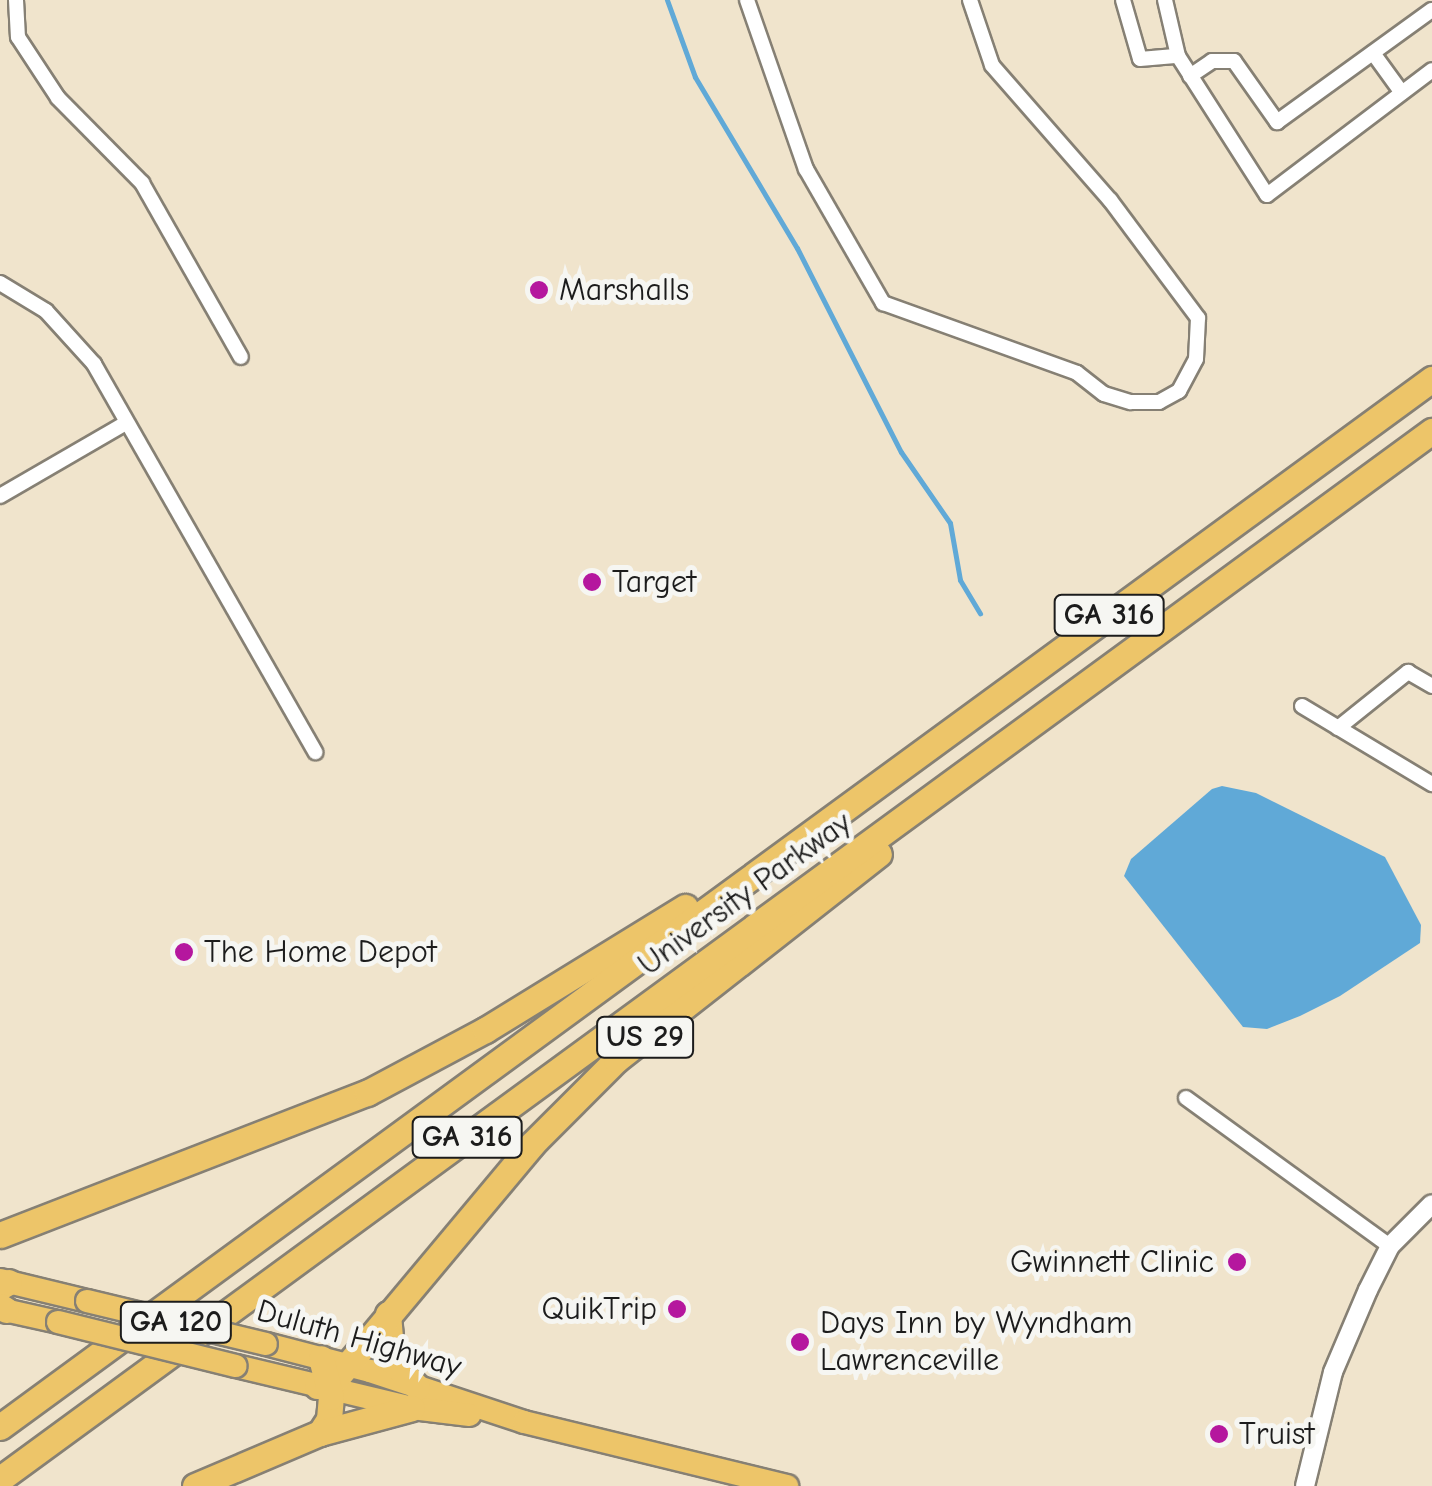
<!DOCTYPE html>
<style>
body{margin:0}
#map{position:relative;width:1432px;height:1486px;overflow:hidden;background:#f0e4cc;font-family:"Comic Neue",sans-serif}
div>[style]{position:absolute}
.water>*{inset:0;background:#60a9d7}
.stream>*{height:5px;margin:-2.5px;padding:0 2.5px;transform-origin:2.5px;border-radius:2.5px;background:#60a9d7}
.roads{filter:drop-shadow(2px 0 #868074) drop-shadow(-2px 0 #868074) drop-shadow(0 2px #868074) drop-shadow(0 -2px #868074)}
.minor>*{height:14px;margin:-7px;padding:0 7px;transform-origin:7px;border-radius:7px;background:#fff}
.tertiary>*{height:18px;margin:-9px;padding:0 9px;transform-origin:9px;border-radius:9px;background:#fff}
.primary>*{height:22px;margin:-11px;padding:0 11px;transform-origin:11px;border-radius:11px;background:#edc569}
.motorway>*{height:25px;margin:-12.5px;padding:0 12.5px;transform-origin:12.5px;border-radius:12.5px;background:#edc569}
.bridges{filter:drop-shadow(2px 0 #868074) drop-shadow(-2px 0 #868074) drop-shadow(0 2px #868074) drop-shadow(0 -2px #868074)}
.primary-bridge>*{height:22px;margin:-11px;padding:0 11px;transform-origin:11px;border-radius:11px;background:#edc569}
.dots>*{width:28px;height:28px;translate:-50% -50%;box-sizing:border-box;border:5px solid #f6f6f2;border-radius:50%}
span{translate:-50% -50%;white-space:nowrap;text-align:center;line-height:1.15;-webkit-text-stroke:10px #f6f6f2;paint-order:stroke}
.shield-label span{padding:2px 8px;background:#f6f6f2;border:2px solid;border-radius:8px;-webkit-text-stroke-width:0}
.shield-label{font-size:30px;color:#1c1c1c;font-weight:700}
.poi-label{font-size:32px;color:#1c1c1c}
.left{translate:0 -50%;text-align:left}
.right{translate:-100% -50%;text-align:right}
.street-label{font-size:32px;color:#1c1c1c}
</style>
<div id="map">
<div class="water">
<i style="clip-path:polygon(1222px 786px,1256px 793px,1385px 857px,1421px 925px,1420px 943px,1340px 996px,1300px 1016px,1267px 1029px,1243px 1027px,1124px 876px,1131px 859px,1212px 789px)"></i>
</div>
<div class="stream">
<i style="left:667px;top:0;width:82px;rotate:70deg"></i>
<i style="left:695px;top:77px;width:199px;rotate:59.2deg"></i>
<i style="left:797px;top:248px;width:229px;rotate:63deg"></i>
<i style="left:901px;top:452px;width:86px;rotate:55.4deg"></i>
<i style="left:950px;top:523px;width:58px;rotate:80deg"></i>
<i style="left:960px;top:580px;width:39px;rotate:59deg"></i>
</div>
<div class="roads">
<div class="minor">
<i style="left:16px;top:0;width:37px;rotate:87deg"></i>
<i style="left:18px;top:37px;width:73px;rotate:56.7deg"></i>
<i style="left:58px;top:98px;width:120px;rotate:45.3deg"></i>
<i style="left:142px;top:183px;width:200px;rotate:60.4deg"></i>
<i style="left:747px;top:0;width:179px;rotate:70.8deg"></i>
<i style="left:806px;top:169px;width:155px;rotate:60.1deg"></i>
<i style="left:883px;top:303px;width:206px;rotate:19.8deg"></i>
<i style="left:1077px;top:373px;width:34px;rotate:38deg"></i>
<i style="left:1104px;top:394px;width:28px;rotate:17deg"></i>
<i style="left:1131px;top:402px;width:28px"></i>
<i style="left:1159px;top:402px;width:23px;rotate:-29deg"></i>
<i style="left:1179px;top:391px;width:36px;rotate:-62deg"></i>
<i style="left:1196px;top:359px;width:41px;rotate:-87.2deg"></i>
<i style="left:1198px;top:318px;width:147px;rotate:-126.7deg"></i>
<i style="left:1110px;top:200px;width:179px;rotate:-131.2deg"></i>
<i style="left:992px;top:65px;width:69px;rotate:-108.7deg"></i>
<i style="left:1123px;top:0;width:61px;rotate:73.9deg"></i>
<i style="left:1140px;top:59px;width:38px;rotate:-5deg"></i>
<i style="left:1165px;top:0;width:57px;rotate:76.9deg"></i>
<i style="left:1178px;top:56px;width:165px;rotate:57.4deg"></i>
<i style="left:1267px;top:195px;width:207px;rotate:-37.1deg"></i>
<i style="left:1373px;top:53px;width:49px;rotate:54.1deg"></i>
<i style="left:1190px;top:76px;width:27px;rotate:-34deg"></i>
<i style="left:1212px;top:61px;width:22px"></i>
<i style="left:1234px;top:61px;width:75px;rotate:54.8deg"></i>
<i style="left:1277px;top:122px;width:191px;rotate:-35.9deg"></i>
<i style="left:0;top:283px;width:54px;rotate:31.3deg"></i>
<i style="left:46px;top:311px;width:72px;rotate:47.8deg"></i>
<i style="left:94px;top:364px;width:447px;rotate:60.3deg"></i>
<i style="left:0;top:496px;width:146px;rotate:-30.1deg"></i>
<i style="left:1302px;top:706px;width:152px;rotate:31deg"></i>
<i style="left:1338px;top:728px;width:90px;rotate:-38.7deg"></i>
<i style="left:1408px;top:672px;width:28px;rotate:30deg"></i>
<i style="left:1186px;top:1098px;width:252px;rotate:36deg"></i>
</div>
<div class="tertiary">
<i style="left:1305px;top:1486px;width:117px;rotate:-76.2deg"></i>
<i style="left:1333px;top:1372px;width:89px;rotate:-66.9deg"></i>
<i style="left:1368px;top:1290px;width:49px;rotate:-63.4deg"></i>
<i style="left:1390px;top:1246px;width:59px;rotate:-45deg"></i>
</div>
<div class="primary">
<i style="left:0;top:1280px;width:89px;rotate:13.6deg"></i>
<i style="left:0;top:1309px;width:59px;rotate:12.6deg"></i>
<i style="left:266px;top:1344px;width:107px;rotate:14.6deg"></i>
<i style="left:370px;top:1371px;width:162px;rotate:18.3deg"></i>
<i style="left:524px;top:1422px;width:271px;rotate:13.7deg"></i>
<i style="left:236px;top:1366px;width:181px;rotate:13.4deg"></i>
<i style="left:412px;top:1408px;width:58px;rotate:6.9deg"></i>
</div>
<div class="motorway">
<i style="left:0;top:1235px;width:394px;rotate:-21.2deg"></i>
<i style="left:367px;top:1093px;width:134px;rotate:-28.1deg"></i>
<i style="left:485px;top:1030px;width:235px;rotate:-31.6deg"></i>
<i style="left:0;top:1287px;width:10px;rotate:-29deg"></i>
<i style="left:0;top:1306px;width:7px;rotate:34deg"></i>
<i style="left:388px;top:1314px;width:47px;rotate:85.1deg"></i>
<i style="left:392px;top:1361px;width:36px;rotate:46deg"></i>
<i style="left:317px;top:1386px;width:19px;rotate:-18deg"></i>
<i style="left:335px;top:1380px;width:307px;rotate:-50.1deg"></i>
<i style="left:532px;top:1144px;width:119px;rotate:-45deg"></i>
<i style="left:616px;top:1060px;width:334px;rotate:-38.1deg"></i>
<i style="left:0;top:1427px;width:1775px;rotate:-36.2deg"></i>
<i style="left:320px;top:1433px;width:17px;rotate:-57deg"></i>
<i style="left:329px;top:1419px;width:22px;rotate:-85deg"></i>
<i style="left:331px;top:1397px;width:40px;rotate:-104.4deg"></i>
<i style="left:0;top:1479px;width:1775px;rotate:-36.2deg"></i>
<i style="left:195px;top:1486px;width:136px;rotate:-23deg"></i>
<i style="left:320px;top:1433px;width:95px;rotate:-15.2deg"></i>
</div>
</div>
<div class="bridges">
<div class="primary-bridge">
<i style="left:87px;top:1301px;width:184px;rotate:13.5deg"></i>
<i style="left:58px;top:1322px;width:183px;rotate:13.9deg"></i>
</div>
</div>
<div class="dots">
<i style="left:539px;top:290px;background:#b5179e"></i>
<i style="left:592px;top:582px;background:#b5179e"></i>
<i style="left:184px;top:952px;background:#b5179e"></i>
<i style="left:1237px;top:1262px;background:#b5179e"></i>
<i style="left:677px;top:1309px;background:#b5179e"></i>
<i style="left:800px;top:1342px;background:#b5179e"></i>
<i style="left:1219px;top:1434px;background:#b5179e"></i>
</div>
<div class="shield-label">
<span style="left:1109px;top:615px">GA 316</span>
<span style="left:645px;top:1037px">US 29</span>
<span style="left:467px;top:1137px">GA 316</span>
<span style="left:176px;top:1322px">GA 120</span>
</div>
<div class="poi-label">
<span class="left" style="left:559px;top:290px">Marshalls</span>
<span class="left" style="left:612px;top:582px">Target</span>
<span class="left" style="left:204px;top:952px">The Home Depot</span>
<span class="right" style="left:1214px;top:1262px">Gwinnett Clinic</span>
<span class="right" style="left:657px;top:1309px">QuikTrip</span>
<span class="left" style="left:820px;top:1342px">Days Inn by Wyndham<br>Lawrenceville</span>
<span class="left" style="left:1239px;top:1434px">Truist</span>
</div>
<div class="street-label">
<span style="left:745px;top:894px;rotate:-36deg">University Parkway</span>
<span style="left:359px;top:1339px;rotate:16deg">Duluth Highway</span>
</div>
</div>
